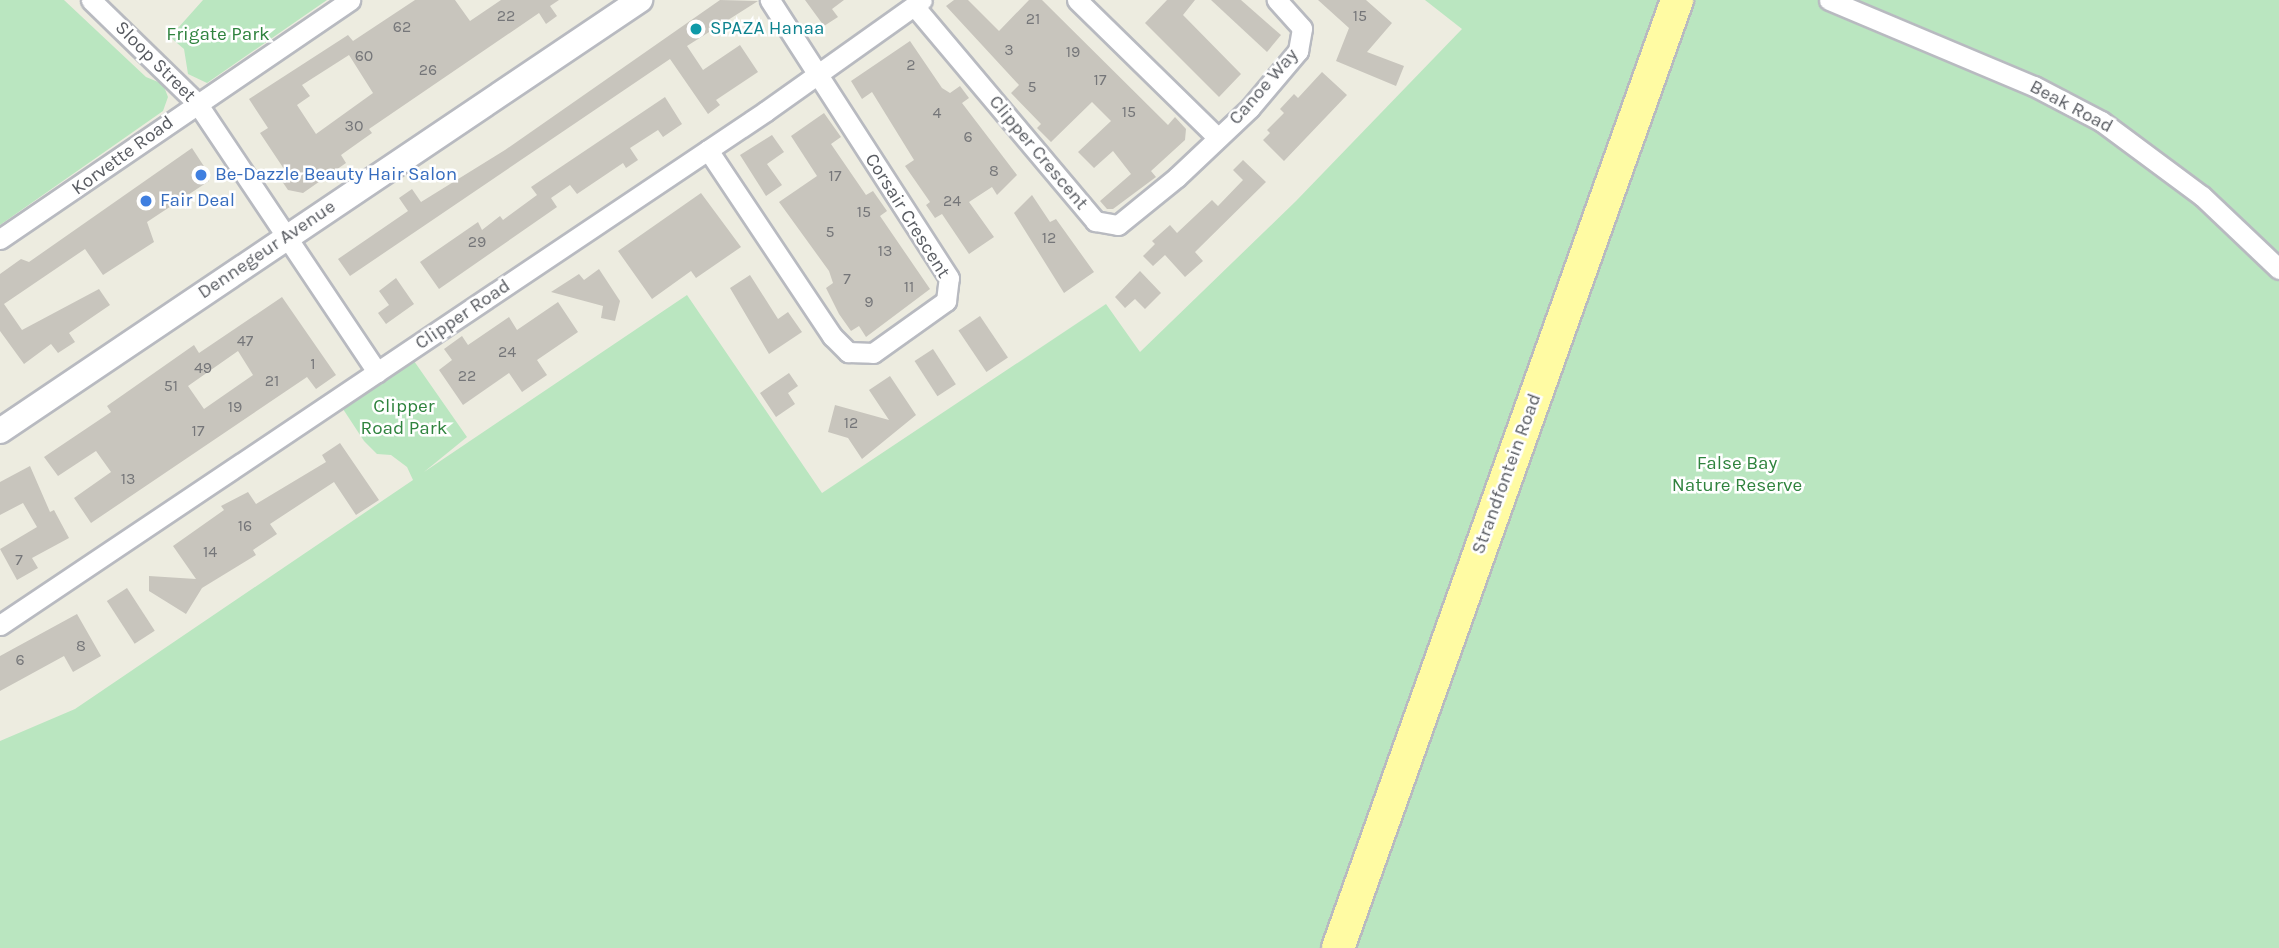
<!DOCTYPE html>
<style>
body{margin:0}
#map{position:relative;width:2279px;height:948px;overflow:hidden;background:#edece0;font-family:Karla,sans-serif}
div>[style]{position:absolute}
.green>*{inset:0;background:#bae6c0}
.building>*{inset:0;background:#c8c5bd;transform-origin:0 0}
.roads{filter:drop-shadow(2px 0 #b8bac0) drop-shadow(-2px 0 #b8bac0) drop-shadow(0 2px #b8bac0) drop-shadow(0 -2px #b8bac0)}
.minor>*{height:19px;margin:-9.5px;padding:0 9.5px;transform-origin:9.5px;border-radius:9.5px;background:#fff}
.tertiary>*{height:24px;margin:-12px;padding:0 12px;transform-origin:12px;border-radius:12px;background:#fff}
.primary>*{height:32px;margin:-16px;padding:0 16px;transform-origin:16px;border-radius:16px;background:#fffba3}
.dots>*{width:19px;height:19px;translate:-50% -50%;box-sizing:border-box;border:4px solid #fff;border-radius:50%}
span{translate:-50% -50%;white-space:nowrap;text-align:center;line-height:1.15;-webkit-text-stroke:5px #fff;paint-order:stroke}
.number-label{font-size:16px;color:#757679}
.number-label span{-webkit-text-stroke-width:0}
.culture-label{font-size:19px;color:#0d838f}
.left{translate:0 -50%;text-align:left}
.park-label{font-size:19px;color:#2f833e}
.street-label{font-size:19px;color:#595c62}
.shop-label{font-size:19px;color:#366cbe}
</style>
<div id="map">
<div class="green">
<i style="clip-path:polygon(0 0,64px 0,146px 77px,163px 84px,168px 97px,163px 111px,0 225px)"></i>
<i style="clip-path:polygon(203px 0,327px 0,207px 83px,188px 74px,184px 49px,170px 37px)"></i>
<i style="clip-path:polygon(1425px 0,2279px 0,2279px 948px,0 948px,0 741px,75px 709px,413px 480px,407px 467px,391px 455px,377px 454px,364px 441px,343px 409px,414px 361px,467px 437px,424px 472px,687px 295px,822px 493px,1106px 304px,1140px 352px,1296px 201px,1462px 29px)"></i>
</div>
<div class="building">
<i style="clip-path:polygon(evenodd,415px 0,455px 0,470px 21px,501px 0,559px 0,550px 6px,557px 16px,546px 24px,539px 13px,369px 129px,372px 133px,341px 155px,346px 163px,303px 193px,288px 190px,277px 174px,284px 169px,260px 133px,268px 128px,249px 99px,348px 35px,353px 41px,415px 0,349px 55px,373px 93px,316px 134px,297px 105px,310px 96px,302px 85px,349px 55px)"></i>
<i style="clip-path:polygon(720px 0,758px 1px,687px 46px,703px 70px,740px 45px,758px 72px,716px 100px,720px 105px,708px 114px,670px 59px,350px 276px,338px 259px,408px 211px,399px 198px,412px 189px,421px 202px,505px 150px)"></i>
<i style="clip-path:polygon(805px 0,844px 0,832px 9px,838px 17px,824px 26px)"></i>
<i style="clip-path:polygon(954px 0,968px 0,999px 31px,1029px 0,1042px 0,1168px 125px,1175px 117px,1186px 129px,1185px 140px,1151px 171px,1156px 177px,1113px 209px,1107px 209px,1100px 201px,1131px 174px,1113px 151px,1094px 168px,1078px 152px,1111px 121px,1092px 102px,1051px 142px,1037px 128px,1041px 124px,1011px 93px,1019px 85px,946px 6px)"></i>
<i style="clip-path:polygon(1167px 0,1195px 0,1183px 15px,1241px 74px,1219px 97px,1145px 23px)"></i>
<i style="clip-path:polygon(1211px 0,1241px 0,1281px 35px,1267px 52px)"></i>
<i style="clip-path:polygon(1318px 0,1366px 0,1392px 23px,1367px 52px,1404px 66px,1396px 86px,1336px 61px,1349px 28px)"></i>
<i style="clip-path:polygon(910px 41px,942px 88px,950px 93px,960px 86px,969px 98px,962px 103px,1017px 175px,997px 195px,992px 187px,969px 202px,994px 237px,969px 254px,942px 214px,935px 218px,926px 205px,930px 202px,905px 166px,914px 160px,872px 92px,862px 99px,851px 81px)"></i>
<i style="clip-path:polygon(1322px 72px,1347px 95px,1284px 161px,1263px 140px,1270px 133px,1267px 130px,1284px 113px,1280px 109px,1294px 94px,1298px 98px)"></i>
<i style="clip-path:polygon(665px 97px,682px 124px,663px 137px,658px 130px,630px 148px,638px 160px,626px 168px,623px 163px,577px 194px,570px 185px,551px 198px,557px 207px,439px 289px,420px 262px,478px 222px,482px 230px,500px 216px,503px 220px,537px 195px,531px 187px)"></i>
<i style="clip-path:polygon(824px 113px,841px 137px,831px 144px,866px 195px,873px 191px,887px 211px,880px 216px,930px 289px,866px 337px,859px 326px,851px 331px,839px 314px,826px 288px,833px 283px,829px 271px,779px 202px,817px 176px,791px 136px)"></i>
<i style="clip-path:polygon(772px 135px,784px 152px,767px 164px,782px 185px,766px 196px,740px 155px)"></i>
<i style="clip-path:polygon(192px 148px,209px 174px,209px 181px,147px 222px,154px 242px,103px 275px,85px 249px,4px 304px,22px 330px,99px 289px,110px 305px,69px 333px,75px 342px,58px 353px,51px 344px,24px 364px,0 331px,0 274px,21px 259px,29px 262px)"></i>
<i style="clip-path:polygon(1243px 160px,1266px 182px,1195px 252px,1203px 261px,1185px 277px,1165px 255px,1153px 266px,1143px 256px,1155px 244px,1152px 241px,1170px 225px,1177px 233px,1212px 200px,1218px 206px,1243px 180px,1233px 170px)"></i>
<i style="clip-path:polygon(701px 193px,741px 247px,696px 278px,691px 271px,652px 299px,618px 251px)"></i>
<i style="clip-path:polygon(1032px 195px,1050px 222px,1056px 219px,1094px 272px,1064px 293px,1014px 213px)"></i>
<i style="clip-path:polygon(599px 269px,620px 301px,615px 321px,601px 318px,603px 306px,551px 292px,579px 274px,584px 280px)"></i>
<i style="clip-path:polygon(1140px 271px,1161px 293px,1145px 309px,1135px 299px,1125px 308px,1115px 297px)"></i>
<i style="clip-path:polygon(750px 275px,778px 319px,788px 312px,802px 332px,769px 354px,730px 288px)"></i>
<i style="clip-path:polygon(396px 278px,414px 304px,386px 324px,378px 313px,389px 305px,379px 291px)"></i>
<i style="clip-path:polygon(evenodd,282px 297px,336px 375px,316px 389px,307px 377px,91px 523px,74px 498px,111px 472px,96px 451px,58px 476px,44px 457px,111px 412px,107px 406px,194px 345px,199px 353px,282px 297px,238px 351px,253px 375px,204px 409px,188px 386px,238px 351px)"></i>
<i style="clip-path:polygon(558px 302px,578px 332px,537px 360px,547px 375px,522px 392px,509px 373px,463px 405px,439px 370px,452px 360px,444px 349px,462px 336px,468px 345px,509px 317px,517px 330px)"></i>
<i style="left:980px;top:316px;width:50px;height:26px;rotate:56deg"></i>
<i style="left:933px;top:349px;width:42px;height:22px;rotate:57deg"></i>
<i style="clip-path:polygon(789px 373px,798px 386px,788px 393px,795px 404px,776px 417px,760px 393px)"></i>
<i style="clip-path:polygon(890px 376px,916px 415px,862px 459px,848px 438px,828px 432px,835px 405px,889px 420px,869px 390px)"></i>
<i style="clip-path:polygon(340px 443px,379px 500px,356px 515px,334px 482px,270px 524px,277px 534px,253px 550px,256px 555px,202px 588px,186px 614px,149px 591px,149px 576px,196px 579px,173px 546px,224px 510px,221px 506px,248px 492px,256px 504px,326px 462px,322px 455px)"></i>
<i style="clip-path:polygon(30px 466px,50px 512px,54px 510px,69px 538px,32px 558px,38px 568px,17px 580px,0 549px,37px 527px,23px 503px,0 515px,0 482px)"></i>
<i style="left:127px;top:588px;width:51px;height:24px;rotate:57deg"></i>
<i style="clip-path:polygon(77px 614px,101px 656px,73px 672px,64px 656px,0 691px,0 656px)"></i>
</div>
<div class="roads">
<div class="minor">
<i style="left:91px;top:0;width:148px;rotate:44.2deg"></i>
<i style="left:197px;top:103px;width:324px;rotate:56.2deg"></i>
<i style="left:1077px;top:0;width:197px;rotate:44.4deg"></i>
<i style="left:1829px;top:0;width:222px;rotate:22.8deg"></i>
<i style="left:2034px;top:86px;width:76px;rotate:27.6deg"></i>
<i style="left:2101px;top:121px;width:126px;rotate:36.6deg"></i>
<i style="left:2202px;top:196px;width:106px;rotate:43.5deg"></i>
<i style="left:915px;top:7px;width:280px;rotate:49.9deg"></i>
<i style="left:1095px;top:221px;width:23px;rotate:10deg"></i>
<i style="left:1118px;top:225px;width:76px;rotate:-39.1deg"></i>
<i style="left:1177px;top:177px;width:100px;rotate:-43.4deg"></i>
<i style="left:1250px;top:108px;width:75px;rotate:-49.9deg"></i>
<i style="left:1298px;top:51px;width:23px;rotate:-80deg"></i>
<i style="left:1302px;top:28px;width:38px;rotate:-132deg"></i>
<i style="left:708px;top:150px;width:224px;rotate:56.3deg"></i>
<i style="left:832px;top:336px;width:23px;rotate:45deg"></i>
<i style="left:848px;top:352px;width:25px;rotate:2deg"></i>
<i style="left:873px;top:353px;width:90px;rotate:-35.5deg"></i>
<i style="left:946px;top:301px;width:23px;rotate:-83deg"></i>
<i style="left:949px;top:278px;width:331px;rotate:-122.8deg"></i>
<i style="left:0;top:239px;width:424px;rotate:-34.3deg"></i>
<i style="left:0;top:625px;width:922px;rotate:-33.86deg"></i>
<i style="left:766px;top:111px;width:191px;rotate:-35.4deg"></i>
</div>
<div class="tertiary">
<i style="left:0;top:431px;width:772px;rotate:-33.96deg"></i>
</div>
<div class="primary">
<i style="left:1338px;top:948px;width:1007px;rotate:-70.32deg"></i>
</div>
</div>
<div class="dots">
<i style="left:696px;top:29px;background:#0f9aa8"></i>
<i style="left:201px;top:175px;background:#3f7fe0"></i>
<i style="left:146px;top:201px;background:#3f7fe0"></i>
</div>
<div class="number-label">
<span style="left:506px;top:16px">22</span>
<span style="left:1360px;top:16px">15</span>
<span style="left:1033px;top:19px">21</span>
<span style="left:402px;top:27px">62</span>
<span style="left:1009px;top:50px">3</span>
<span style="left:1073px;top:52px">19</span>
<span style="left:364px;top:56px">60</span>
<span style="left:911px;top:65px">2</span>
<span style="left:428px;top:70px">26</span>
<span style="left:1100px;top:80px">17</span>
<span style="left:1032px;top:87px">5</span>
<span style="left:1129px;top:112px">15</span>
<span style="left:937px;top:113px">4</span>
<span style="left:354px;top:126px">30</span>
<span style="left:968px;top:137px">6</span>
<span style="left:994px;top:171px">8</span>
<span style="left:835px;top:176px">17</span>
<span style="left:952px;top:201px">24</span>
<span style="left:864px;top:212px">15</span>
<span style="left:830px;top:232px">5</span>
<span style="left:1049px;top:238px">12</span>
<span style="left:477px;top:242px">29</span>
<span style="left:885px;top:251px">13</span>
<span style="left:847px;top:279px">7</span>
<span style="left:909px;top:287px">11</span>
<span style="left:869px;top:302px">9</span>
<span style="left:245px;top:341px">47</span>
<span style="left:507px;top:352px">24</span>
<span style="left:313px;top:364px">1</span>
<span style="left:203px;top:368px">49</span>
<span style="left:467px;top:376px">22</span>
<span style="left:272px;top:381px">21</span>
<span style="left:171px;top:386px">51</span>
<span style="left:235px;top:407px">19</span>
<span style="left:851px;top:423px">12</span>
<span style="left:198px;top:431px">17</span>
<span style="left:128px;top:479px">13</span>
<span style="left:245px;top:526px">16</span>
<span style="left:210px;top:552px">14</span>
<span style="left:19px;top:560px">7</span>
<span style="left:81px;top:646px">8</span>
<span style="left:20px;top:660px">6</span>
</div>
<div class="culture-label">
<span class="left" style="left:710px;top:29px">SPAZA Hanaa</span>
</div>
<div class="park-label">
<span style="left:218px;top:35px">Frigate Park</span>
<span style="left:404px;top:418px">Clipper<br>Road Park</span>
<span style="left:1737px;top:475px">False Bay<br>Nature Reserve</span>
</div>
<div class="street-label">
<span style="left:155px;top:62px;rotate:45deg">Sloop Street</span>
<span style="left:1264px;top:87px;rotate:-49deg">Canoe Way</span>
<span style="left:2071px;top:107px;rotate:28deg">Beak Road</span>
<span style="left:1038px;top:153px;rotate:50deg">Clipper Crescent</span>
<span style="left:123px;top:156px;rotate:-36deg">Korvette Road</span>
<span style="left:907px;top:216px;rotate:58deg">Corsair Crescent</span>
<span style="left:267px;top:250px;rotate:-34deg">Dennegeur Avenue</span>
<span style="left:463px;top:315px;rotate:-34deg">Clipper Road</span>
<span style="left:1507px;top:474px;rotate:-70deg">Strandfontein Road</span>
</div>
<div class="shop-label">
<span class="left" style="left:215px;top:175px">Be-Dazzle Beauty Hair Salon</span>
<span class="left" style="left:160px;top:201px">Fair Deal</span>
</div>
</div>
